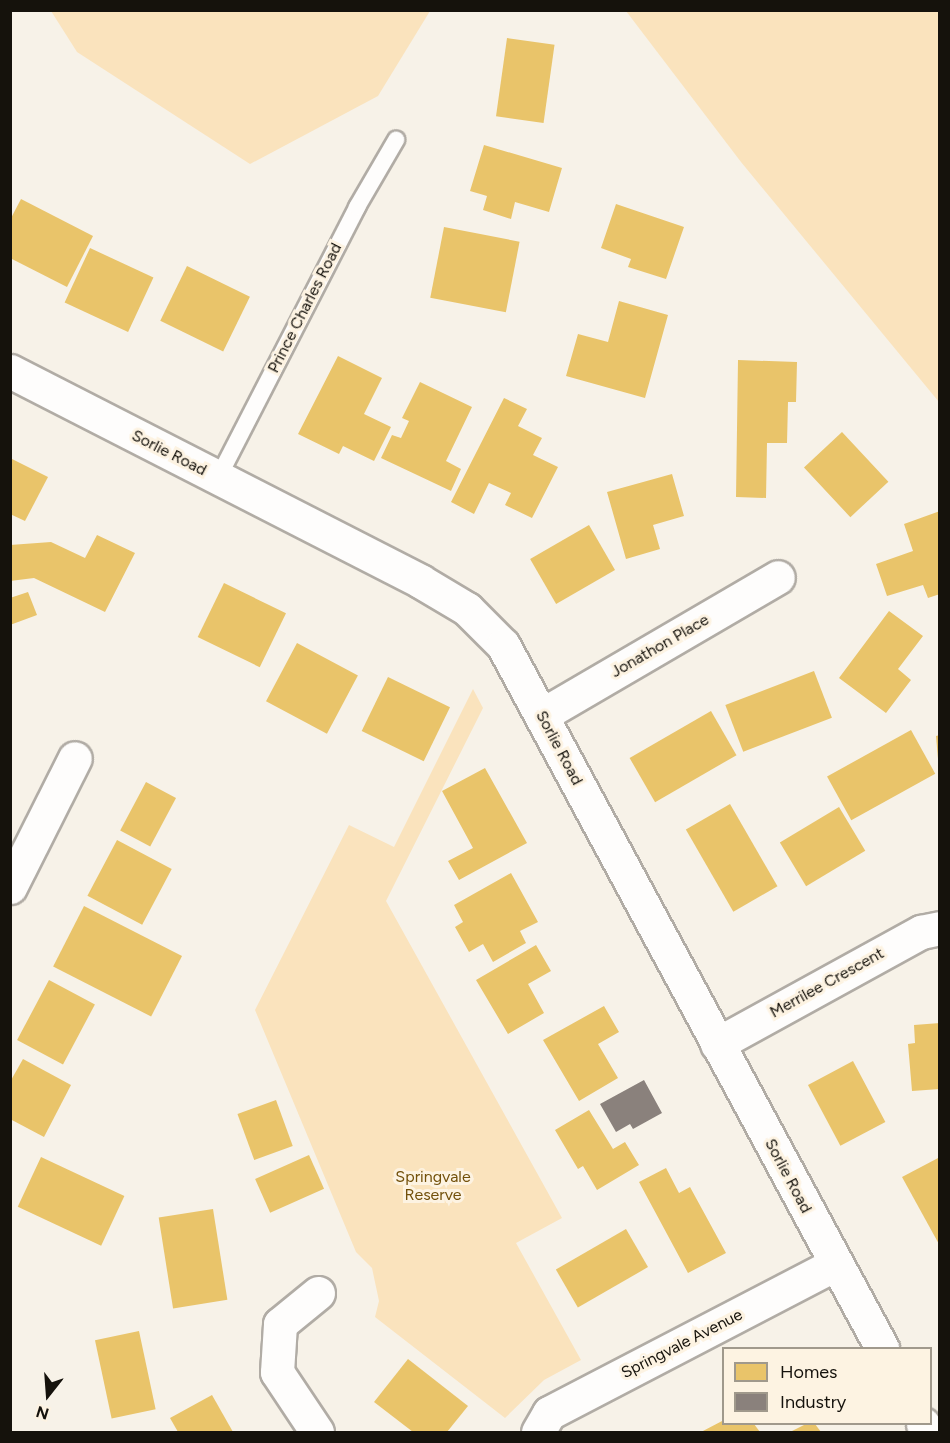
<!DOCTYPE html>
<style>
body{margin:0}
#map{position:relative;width:950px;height:1443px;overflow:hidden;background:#f7f2e8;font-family:Figtree,sans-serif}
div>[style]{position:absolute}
.green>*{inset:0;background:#fae3bd}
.homes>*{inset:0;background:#e9c46a;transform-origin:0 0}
.industry>*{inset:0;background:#8a817c}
.roads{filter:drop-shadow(2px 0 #b1aca5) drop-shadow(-2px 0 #b1aca5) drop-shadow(0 2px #b1aca5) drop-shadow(0 -2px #b1aca5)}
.lane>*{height:16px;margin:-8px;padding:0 8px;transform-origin:8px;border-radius:8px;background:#fefdfc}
.street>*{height:33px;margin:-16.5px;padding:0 16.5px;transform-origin:16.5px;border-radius:16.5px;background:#fefdfc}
.secondary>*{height:33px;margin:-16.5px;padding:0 16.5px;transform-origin:16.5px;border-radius:16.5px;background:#fefdfc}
span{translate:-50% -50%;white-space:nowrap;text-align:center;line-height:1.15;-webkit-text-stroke:6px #fdf3e2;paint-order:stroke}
.street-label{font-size:16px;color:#15120c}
.park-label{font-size:16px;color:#72500a}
.frame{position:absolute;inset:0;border:12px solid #15120c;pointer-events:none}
.legend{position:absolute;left:722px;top:1347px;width:210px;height:78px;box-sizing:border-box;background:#fdf3e2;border:2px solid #a0998c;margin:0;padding:8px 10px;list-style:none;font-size:18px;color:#15120c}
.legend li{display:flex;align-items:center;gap:12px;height:30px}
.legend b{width:30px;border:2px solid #a0998c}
.north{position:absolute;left:18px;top:1365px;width:60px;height:60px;-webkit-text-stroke:4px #fdf3e2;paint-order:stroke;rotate:197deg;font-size:16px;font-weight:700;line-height:24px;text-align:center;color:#15120c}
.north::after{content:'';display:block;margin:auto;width:21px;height:27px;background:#15120c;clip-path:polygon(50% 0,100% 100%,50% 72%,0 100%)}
</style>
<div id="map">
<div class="green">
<i style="clip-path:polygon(51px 11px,430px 11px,378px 96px,250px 164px,77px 52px)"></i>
<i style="clip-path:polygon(626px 11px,939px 11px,939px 402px,741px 162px)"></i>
<i style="clip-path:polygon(473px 689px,483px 708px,386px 901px,562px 1218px,516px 1243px,581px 1360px,544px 1380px,505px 1418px,375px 1317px,379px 1301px,372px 1268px,356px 1252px,255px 1010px,349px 825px,394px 847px)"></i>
</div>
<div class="homes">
<i style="left:507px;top:38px;width:48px;height:79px;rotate:8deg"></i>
<i style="clip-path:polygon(484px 145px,562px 168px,549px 212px,515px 202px,511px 219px,483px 210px,487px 196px,470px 191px)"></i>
<i style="clip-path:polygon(21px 199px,93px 236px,67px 287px,10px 258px,10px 220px)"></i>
<i style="clip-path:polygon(616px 204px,684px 227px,666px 279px,628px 267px,631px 259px,601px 248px)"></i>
<i style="left:444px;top:227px;width:77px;height:72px;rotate:11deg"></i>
<i style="left:90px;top:248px;width:70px;height:60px;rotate:25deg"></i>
<i style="left:187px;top:266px;width:70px;height:61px;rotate:26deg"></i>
<i style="clip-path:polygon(619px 301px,668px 315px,645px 398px,566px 376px,578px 334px,608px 342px)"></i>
<i style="clip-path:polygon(338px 356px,382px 378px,364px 414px,391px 427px,374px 461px,343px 446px,339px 454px,298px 434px)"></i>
<i style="clip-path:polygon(738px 360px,797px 362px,796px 402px,788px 402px,787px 443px,767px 443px,766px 498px,736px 497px)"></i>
<i style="clip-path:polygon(420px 382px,472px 407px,446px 461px,461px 469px,451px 491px,381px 458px,392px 435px,401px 438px,409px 421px,402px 418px)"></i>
<i style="clip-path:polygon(504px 398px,527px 409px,518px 426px,542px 438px,533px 455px,558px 467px,532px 518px,505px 505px,511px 493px,489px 483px,474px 514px,451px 502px)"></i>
<i style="left:842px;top:432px;width:68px;height:52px;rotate:47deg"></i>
<i style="clip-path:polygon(10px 458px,48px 477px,25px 521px,10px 514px)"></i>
<i style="clip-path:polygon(672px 474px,684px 516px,653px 525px,660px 549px,626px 559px,607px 492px)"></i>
<i style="clip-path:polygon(940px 511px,940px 594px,928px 598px,923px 585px,887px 596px,876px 564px,913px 551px,904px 524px)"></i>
<i style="left:589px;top:525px;width:52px;height:68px;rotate:60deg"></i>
<i style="clip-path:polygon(97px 535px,135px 553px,105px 612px,34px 578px,10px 581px,10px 545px,51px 542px,85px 558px)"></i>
<i style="left:224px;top:583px;width:69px;height:60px;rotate:26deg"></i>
<i style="clip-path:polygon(28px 592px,37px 615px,10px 625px,10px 598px)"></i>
<i style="clip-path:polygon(889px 611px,923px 636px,898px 669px,911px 680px,886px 713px,839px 678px)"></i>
<i style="left:297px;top:643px;width:69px;height:66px;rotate:28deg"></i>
<i style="left:814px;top:671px;width:50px;height:95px;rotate:69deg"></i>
<i style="left:388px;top:677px;width:69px;height:60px;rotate:26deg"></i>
<i style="left:711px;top:711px;width:51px;height:94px;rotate:60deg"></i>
<i style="left:911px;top:730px;width:50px;height:96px;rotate:61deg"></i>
<i style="clip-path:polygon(940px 735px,940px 759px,938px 759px,936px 736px)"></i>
<i style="clip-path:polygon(485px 768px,527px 843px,459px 880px,448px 861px,473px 848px,442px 791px)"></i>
<i style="left:146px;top:782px;width:34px;height:55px;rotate:28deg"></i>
<i style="left:730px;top:804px;width:95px;height:51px;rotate:60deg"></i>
<i style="left:839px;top:807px;width:51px;height:69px;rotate:59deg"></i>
<i style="left:117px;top:840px;width:62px;height:63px;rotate:28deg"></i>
<i style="clip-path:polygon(511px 873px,538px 922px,520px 931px,526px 943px,493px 962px,483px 944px,469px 952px,455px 927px,463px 922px,454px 905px)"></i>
<i style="left:84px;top:906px;width:110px;height:68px;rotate:27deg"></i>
<i style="clip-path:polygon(536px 945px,551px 971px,528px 984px,544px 1013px,508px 1034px,476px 980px)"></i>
<i style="left:49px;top:980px;width:52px;height:68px;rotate:28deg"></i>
<i style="clip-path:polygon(604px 1006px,619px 1032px,598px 1044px,618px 1078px,579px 1101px,543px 1040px)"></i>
<i style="clip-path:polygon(940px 1023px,940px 1089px,912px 1091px,908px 1044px,915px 1043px,914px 1025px)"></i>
<i style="clip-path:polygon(23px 1059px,71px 1085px,44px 1137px,10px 1119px,10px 1082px)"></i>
<i style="left:853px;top:1061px;width:69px;height:51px;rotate:62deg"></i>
<i style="left:276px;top:1100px;width:49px;height:41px;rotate:70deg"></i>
<i style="clip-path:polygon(589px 1110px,613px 1149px,625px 1142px,639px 1165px,597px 1190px,583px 1166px,578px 1169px,555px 1130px)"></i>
<i style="left:309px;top:1155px;width:37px;height:59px;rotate:66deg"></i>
<i style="left:41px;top:1157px;width:92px;height:55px;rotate:25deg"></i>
<i style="clip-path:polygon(940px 1157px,940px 1246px,902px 1177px)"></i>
<i style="clip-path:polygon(666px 1168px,679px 1193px,690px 1187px,726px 1253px,688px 1273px,639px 1182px)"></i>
<i style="left:213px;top:1209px;width:92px;height:55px;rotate:81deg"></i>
<i style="left:626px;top:1229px;width:44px;height:81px;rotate:60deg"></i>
<i style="left:139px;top:1331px;width:80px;height:45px;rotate:78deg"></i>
<i style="clip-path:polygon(408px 1359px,468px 1406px,447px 1432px,413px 1432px,374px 1402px)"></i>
<i style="clip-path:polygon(212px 1395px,233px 1432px,178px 1432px,170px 1418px)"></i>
<i style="clip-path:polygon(724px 1420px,724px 1424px,754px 1424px,760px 1432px,701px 1432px)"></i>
<i style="clip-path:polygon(806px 1424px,815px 1424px,821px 1432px,790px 1432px)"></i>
</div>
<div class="industry">
<i style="clip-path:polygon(644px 1080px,662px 1113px,633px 1129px,630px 1124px,616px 1132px,600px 1104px)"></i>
</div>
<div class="roads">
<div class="lane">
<i style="left:218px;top:478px;width:305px;rotate:-62.8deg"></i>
<i style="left:357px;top:207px;width:78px;rotate:-59.8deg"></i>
</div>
<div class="street">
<i style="left:542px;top:715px;width:273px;rotate:-30.3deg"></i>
<i style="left:10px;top:887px;width:144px;rotate:-63.3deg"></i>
<i style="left:717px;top:1044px;width:233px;rotate:-28.8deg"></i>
<i style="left:921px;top:932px;width:19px;rotate:-12deg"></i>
<i style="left:317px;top:1432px;width:72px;rotate:-123.7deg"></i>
<i style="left:277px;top:1372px;width:48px;rotate:-86.4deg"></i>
<i style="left:280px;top:1324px;width:49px;rotate:-39.2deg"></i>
<i style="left:538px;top:1432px;width:22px;rotate:-60deg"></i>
<i style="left:549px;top:1413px;width:322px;rotate:-27.5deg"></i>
</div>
<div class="secondary">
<i style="left:10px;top:371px;width:461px;rotate:27.1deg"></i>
<i style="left:420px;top:581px;width:55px;rotate:30.8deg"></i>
<i style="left:467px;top:609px;width:51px;rotate:45deg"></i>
<i style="left:503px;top:645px;width:799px;rotate:61.67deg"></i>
<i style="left:923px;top:1424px;width:9px;rotate:58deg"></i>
</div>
</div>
<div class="street-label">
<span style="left:305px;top:308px;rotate:-63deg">Prince Charles Road</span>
<span style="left:169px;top:453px;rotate:27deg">Sorlie Road</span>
<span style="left:660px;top:646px;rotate:-30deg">Jonathon Place</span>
<span style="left:559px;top:748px;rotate:62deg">Sorlie Road</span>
<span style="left:827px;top:983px;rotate:-29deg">Merrilee Crescent</span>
<span style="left:788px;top:1176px;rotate:62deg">Sorlie Road</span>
<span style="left:682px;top:1344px;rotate:-27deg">Springvale Avenue</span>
</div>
<div class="park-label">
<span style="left:433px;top:1186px">Springvale<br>Reserve</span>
</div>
<div class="frame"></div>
<ul class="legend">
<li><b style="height:16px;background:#e9c46a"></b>Homes</li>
<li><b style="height:16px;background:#8a817c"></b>Industry</li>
</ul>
<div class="north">N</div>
</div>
